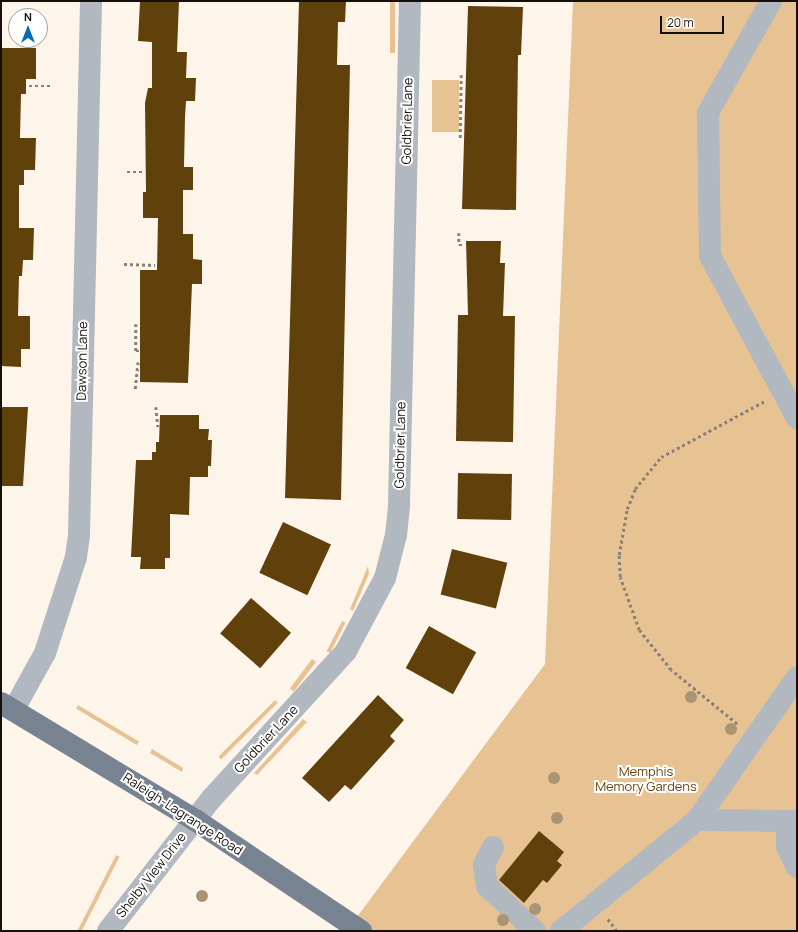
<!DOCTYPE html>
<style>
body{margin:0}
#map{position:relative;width:798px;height:932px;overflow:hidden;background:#fef5ea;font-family:Manrope,sans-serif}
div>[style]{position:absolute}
.green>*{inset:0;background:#e7c393;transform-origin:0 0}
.building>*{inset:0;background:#61410b;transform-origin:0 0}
.path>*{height:2.5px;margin-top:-1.25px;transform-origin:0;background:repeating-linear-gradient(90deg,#888179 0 3px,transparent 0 6px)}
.minor>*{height:22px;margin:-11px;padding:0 11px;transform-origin:11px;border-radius:11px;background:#b1b8c0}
.major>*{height:22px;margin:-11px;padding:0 11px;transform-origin:11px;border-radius:11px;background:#778391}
.trees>*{width:12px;height:12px;margin:-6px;border-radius:50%;background:#a99473}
span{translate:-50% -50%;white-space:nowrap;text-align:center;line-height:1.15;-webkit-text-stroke:4px #fff;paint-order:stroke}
.street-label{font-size:13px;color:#140f09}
.park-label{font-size:13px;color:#644512}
.frame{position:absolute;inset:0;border:2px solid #140f09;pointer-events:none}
.north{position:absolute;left:8px;top:8px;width:40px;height:40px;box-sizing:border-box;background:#fff;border:1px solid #a19f9d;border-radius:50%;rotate:0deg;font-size:11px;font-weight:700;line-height:16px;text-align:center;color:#140f09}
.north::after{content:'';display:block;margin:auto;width:14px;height:18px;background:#086bb7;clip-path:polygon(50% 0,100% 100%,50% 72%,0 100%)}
.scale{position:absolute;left:660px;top:16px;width:64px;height:18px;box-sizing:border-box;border:2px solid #140f09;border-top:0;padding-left:5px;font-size:12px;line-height:14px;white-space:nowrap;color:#140f09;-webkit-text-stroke:3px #fff;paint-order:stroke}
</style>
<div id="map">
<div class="green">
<i style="left:390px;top:1px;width:5px;height:52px"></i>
<i style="clip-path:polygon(573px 1px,797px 1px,797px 931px,361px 931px,351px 925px,545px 664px)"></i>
<i style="left:432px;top:80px;width:27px;height:52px"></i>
<i style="clip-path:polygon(368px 566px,369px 574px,353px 611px,350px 609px)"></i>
<i style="left:342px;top:621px;width:4px;height:34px;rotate:27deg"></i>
<i style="left:312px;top:659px;width:5px;height:37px;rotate:37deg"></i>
<i style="left:275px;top:700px;width:4px;height:80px;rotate:45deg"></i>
<i style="left:78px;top:705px;width:71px;height:4px;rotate:31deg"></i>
<i style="clip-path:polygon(303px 719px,307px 722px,257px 775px,254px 773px)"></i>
<i style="clip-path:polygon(152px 749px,183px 768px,182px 772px,150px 753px)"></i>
<i style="left:116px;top:855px;width:4px;height:94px;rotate:27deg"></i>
</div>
<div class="building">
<i style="clip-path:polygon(140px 1px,179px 1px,177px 52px,187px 52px,186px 78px,196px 78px,195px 101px,186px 101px,185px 117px,184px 167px,193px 167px,193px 190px,183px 190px,183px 234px,193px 234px,193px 259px,202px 260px,202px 284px,192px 284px,188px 383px,140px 382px,140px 270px,157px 270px,158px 218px,143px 218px,143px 192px,146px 192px,145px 103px,148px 88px,152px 88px,152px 42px,138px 41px)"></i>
<i style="clip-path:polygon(299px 1px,346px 1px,345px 22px,338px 22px,337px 65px,350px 65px,341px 500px,285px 498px)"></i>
<i style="clip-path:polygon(468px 6px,523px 7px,521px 55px,518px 55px,516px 210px,462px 209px)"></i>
<i style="clip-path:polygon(1px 48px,36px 48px,36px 79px,26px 79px,26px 94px,21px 94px,20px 138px,36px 138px,35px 170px,24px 170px,24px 185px,19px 185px,19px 228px,34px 228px,33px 260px,23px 260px,22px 276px,19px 276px,18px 316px,30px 316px,30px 349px,21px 349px,21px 367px,1px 366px)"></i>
<i style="clip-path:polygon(466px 241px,501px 241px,500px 263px,505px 263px,503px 316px,515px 316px,513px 442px,456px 441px,458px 315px,468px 315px)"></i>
<i style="clip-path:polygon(1px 407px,28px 407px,23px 486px,1px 486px)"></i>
<i style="clip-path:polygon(160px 415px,199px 415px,199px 429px,209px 429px,208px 440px,212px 440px,211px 466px,208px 466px,208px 477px,190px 477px,189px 515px,170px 514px,170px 558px,165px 558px,165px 569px,140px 569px,141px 557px,131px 557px,136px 460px,152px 460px,152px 452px,156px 452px,156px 442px,159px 442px)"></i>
<i style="left:458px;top:473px;width:54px;height:46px;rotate:1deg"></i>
<i style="left:283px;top:522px;width:53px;height:56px;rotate:25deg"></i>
<i style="left:452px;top:549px;width:57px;height:47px;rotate:14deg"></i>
<i style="left:251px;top:598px;width:53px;height:47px;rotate:41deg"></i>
<i style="left:429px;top:626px;width:54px;height:48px;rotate:29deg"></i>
<i style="clip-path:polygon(378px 695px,404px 720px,390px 736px,395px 741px,351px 790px,345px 785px,329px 802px,302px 778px)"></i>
<i style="clip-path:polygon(539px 831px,564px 852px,557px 861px,562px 865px,547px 883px,543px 880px,524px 903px,499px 880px)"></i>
</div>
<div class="path">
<i style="left:29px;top:86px;width:22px"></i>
<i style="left:460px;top:138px;width:63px;rotate:-89.1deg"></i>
<i style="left:127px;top:172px;width:18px"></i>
<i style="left:459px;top:233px;width:12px;rotate:90deg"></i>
<i style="left:459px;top:245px;width:4px"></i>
<i style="left:124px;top:264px;width:31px;rotate:2deg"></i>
<i style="left:136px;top:324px;width:27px;rotate:90deg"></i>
<i style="left:136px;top:351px;width:3px"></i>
<i style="left:135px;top:389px;width:27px;rotate:-84deg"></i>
<i style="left:156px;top:407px;width:20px;rotate:84deg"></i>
<i style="left:737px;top:724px;width:85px;rotate:-140.7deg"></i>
<i style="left:671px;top:670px;width:51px;rotate:-128.7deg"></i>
<i style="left:639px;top:630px;width:56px;rotate:-109.7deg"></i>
<i style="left:620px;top:577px;width:22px;rotate:-93deg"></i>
<i style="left:619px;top:555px;width:47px;rotate:-80.1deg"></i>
<i style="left:627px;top:509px;width:22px;rotate:-68deg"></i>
<i style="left:635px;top:489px;width:41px;rotate:-50.9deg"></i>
<i style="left:661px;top:457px;width:118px;rotate:-28.3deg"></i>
<i style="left:608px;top:919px;width:15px;rotate:53deg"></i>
</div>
<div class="minor">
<i style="left:771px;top:1px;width:129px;rotate:119.4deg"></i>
<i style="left:708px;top:113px;width:143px;rotate:89.2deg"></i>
<i style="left:710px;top:256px;width:184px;rotate:61.8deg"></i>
<i style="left:14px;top:709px;width:64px;rotate:-61deg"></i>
<i style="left:45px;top:653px;width:101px;rotate:-72.1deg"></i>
<i style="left:76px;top:557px;width:22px;rotate:-82deg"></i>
<i style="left:79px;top:535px;width:534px;rotate:-88.71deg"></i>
<i style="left:697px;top:820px;width:174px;rotate:-55deg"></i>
<i style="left:787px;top:822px;width:24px;rotate:90deg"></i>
<i style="left:787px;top:846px;width:23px;rotate:65deg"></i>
<i style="left:493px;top:847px;width:20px;rotate:117deg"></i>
<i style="left:484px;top:865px;width:21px;rotate:82deg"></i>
<i style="left:487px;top:886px;width:66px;rotate:43.2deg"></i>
<i style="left:108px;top:931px;width:169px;rotate:-52deg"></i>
<i style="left:212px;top:798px;width:199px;rotate:-47.6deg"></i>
<i style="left:346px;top:651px;width:83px;rotate:-61.9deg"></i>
<i style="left:385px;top:578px;width:44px;rotate:-75.7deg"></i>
<i style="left:396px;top:535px;width:31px;rotate:-84deg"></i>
<i style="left:399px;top:504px;width:503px;rotate:-88.75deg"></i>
<i style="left:561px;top:931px;width:176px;rotate:-39.2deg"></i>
<i style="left:697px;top:820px;width:100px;rotate:0.6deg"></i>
</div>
<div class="major">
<i style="left:1px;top:703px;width:227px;rotate:31.1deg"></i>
<i style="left:195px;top:820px;width:200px;rotate:33.8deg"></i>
</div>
<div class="trees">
<i style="left:691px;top:697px"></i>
<i style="left:731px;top:729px"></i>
<i style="left:554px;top:778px"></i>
<i style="left:557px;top:818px"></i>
<i style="left:202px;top:896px"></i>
<i style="left:535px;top:909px"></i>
<i style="left:503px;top:920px"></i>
</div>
<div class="street-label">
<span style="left:407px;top:121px;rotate:-89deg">Goldbrier Lane</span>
<span style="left:82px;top:361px;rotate:-89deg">Dawson Lane</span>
<span style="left:400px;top:445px;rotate:-89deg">Goldbrier Lane</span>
<span style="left:266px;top:739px;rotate:-47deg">Goldbrier Lane</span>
<span style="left:183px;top:814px;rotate:33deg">Raleigh-Lagrange Road</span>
<span style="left:151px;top:875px;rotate:-52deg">Shelby View Drive</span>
</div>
<div class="park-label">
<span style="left:646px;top:779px">Memphis<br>Memory Gardens</span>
</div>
<div class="frame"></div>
<div class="north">N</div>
<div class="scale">20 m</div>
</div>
